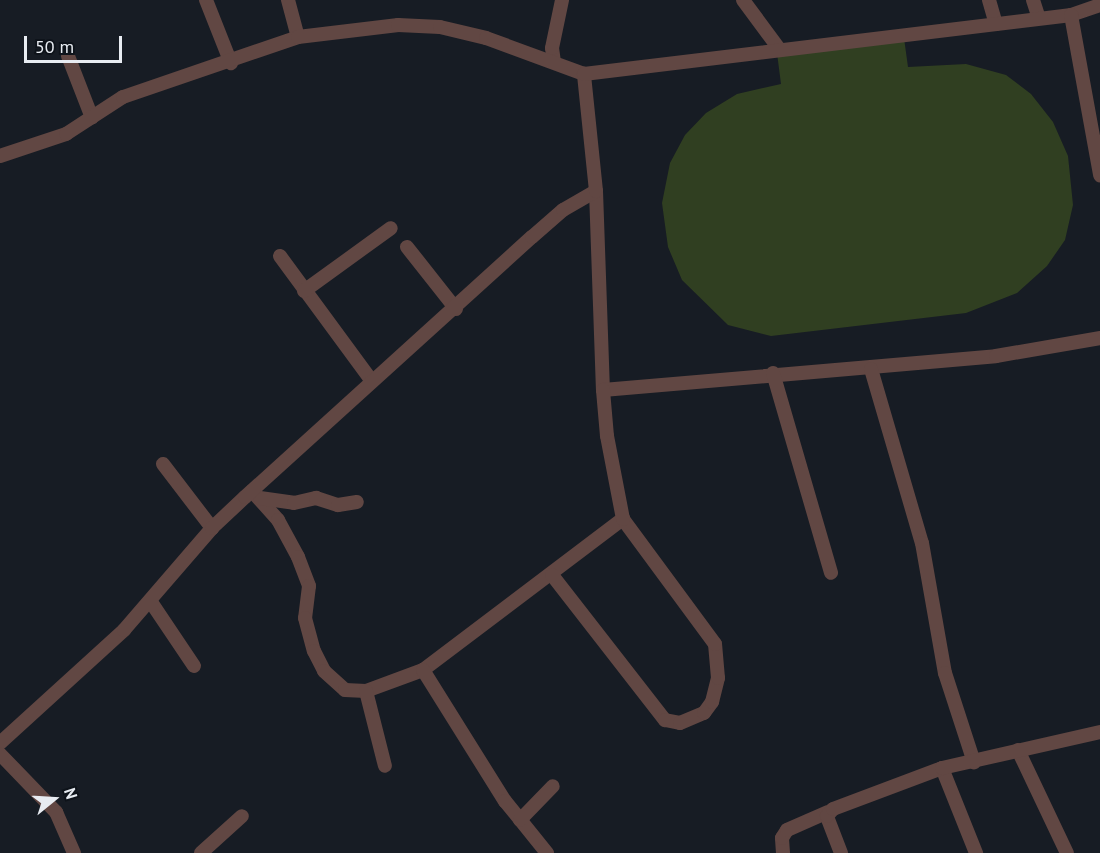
<!DOCTYPE html>
<style>
body{margin:0}
#map{position:relative;width:1100px;height:853px;overflow:hidden;background:#171c24;font-family:"PT Sans",sans-serif}
div>[style]{position:absolute}
.green>*{inset:0;background:#303f21}
.minor>*{height:14px;margin:-7px;padding:0 7px;transform-origin:7px;border-radius:7px;background:#614743}
span{translate:-50% -50%;white-space:nowrap;text-align:center;line-height:1.15;-webkit-text-stroke:5px #0e131a;paint-order:stroke}
.north{position:absolute;left:24px;top:769px;width:60px;height:60px;-webkit-text-stroke:4px #0e131a;paint-order:stroke;rotate:72deg;font-size:16px;font-weight:700;line-height:24px;text-align:center;color:#e8ecf2}
.north::after{content:'';display:block;margin:auto;width:21px;height:27px;background:#e8ecf2;clip-path:polygon(50% 0,100% 100%,50% 72%,0 100%)}
.scale{position:absolute;left:24px;top:36px;width:98px;height:27px;box-sizing:border-box;border:3px solid #e8ecf2;border-top:0;padding-left:8px;font-size:18px;line-height:21px;white-space:nowrap;color:#e8ecf2;-webkit-text-stroke:4px #0e131a;paint-order:stroke}
</style>
<div id="map">
<div class="green">
<i style="clip-path:polygon(904px 38px,908px 67px,966px 64px,1006px 75px,1031px 94px,1053px 122px,1068px 156px,1073px 205px,1065px 240px,1047px 266px,1017px 293px,966px 313px,771px 336px,728px 325px,682px 280px,668px 247px,662px 203px,670px 163px,685px 135px,706px 113px,737px 94px,781px 84px,777px 53px)"></i>
</div>
<div class="minor">
<i style="left:206px;top:0;width:68px;rotate:68.4deg"></i>
<i style="left:288px;top:0;width:38px;rotate:75deg"></i>
<i style="left:743px;top:0;width:62px;rotate:53.5deg"></i>
<i style="left:989px;top:0;width:25px;rotate:74deg"></i>
<i style="left:1033px;top:0;width:19px;rotate:72deg"></i>
<i style="left:1071px;top:15px;width:28px;rotate:-19deg"></i>
<i style="left:68px;top:56px;width:66px;rotate:68.8deg"></i>
<i style="left:554px;top:62px;width:14px;rotate:-98deg"></i>
<i style="left:552px;top:48px;width:49px;rotate:-78.2deg"></i>
<i style="left:0;top:156px;width:70px;rotate:-18.4deg"></i>
<i style="left:66px;top:134px;width:68px;rotate:-33deg"></i>
<i style="left:123px;top:97px;width:185px;rotate:-18.9deg"></i>
<i style="left:298px;top:37px;width:101px;rotate:-6.8deg"></i>
<i style="left:398px;top:25px;width:42px;rotate:2.7deg"></i>
<i style="left:440px;top:27px;width:47px;rotate:13.4deg"></i>
<i style="left:486px;top:38px;width:104px;rotate:20.2deg"></i>
<i style="left:596px;top:191px;width:199px;rotate:88deg"></i>
<i style="left:603px;top:390px;width:394px;rotate:-4.9deg"></i>
<i style="left:996px;top:356px;width:106px;rotate:-9.8deg"></i>
<i style="left:407px;top:247px;width:79px;rotate:51.7deg"></i>
<i style="left:280px;top:256px;width:154px;rotate:53.7deg"></i>
<i style="left:304px;top:291px;width:107px;rotate:-35.9deg"></i>
<i style="left:871px;top:369px;width:181px;rotate:73.7deg"></i>
<i style="left:922px;top:543px;width:132px;rotate:80deg"></i>
<i style="left:945px;top:673px;width:94px;rotate:72deg"></i>
<i style="left:773px;top:373px;width:208px;rotate:73.8deg"></i>
<i style="left:163px;top:464px;width:81px;rotate:52.6deg"></i>
<i style="left:252px;top:491px;width:39px;rotate:48deg"></i>
<i style="left:278px;top:520px;width:42px;rotate:61.6deg"></i>
<i style="left:298px;top:557px;width:31px;rotate:69deg"></i>
<i style="left:309px;top:586px;width:32px;rotate:97deg"></i>
<i style="left:305px;top:618px;width:34px;rotate:75deg"></i>
<i style="left:314px;top:651px;width:22px;rotate:63deg"></i>
<i style="left:324px;top:671px;width:28px;rotate:42deg"></i>
<i style="left:345px;top:690px;width:21px;rotate:3deg"></i>
<i style="left:366px;top:691px;width:61px;rotate:-20.2deg"></i>
<i style="left:423px;top:670px;width:251px;rotate:-37.1deg"></i>
<i style="left:260px;top:498px;width:34px;rotate:8deg"></i>
<i style="left:294px;top:503px;width:23px;rotate:-13deg"></i>
<i style="left:316px;top:498px;width:23px;rotate:18deg"></i>
<i style="left:338px;top:505px;width:19px;rotate:-9deg"></i>
<i style="left:552px;top:575px;width:184px;rotate:52.1deg"></i>
<i style="left:665px;top:720px;width:15px;rotate:11deg"></i>
<i style="left:680px;top:723px;width:26px;rotate:-23deg"></i>
<i style="left:704px;top:713px;width:14px;rotate:-54deg"></i>
<i style="left:712px;top:702px;width:25px;rotate:-76deg"></i>
<i style="left:718px;top:678px;width:34px;rotate:-95deg"></i>
<i style="left:715px;top:644px;width:155px;rotate:-126.4deg"></i>
<i style="left:623px;top:519px;width:85px;rotate:-100.9deg"></i>
<i style="left:607px;top:436px;width:46px;rotate:-95deg"></i>
<i style="left:151px;top:602px;width:77px;rotate:56.1deg"></i>
<i style="left:423px;top:670px;width:155px;rotate:58deg"></i>
<i style="left:505px;top:801px;width:67px;rotate:51.1deg"></i>
<i style="left:366px;top:691px;width:77px;rotate:75.8deg"></i>
<i style="left:0;top:743px;width:168px;rotate:-42.3deg"></i>
<i style="left:124px;top:630px;width:135px;rotate:-49.2deg"></i>
<i style="left:212px;top:528px;width:45px;rotate:-43.2deg"></i>
<i style="left:245px;top:497px;width:387px;rotate:-42.2deg"></i>
<i style="left:532px;top:237px;width:41px;rotate:-41.1deg"></i>
<i style="left:563px;top:210px;width:38px;rotate:-30deg"></i>
<i style="left:596px;top:191px;width:118px;rotate:-95.9deg"></i>
<i style="left:584px;top:74px;width:491px;rotate:-6.9deg"></i>
<i style="left:1071px;top:15px;width:163px;rotate:79.7deg"></i>
<i style="left:1018px;top:750px;width:114px;rotate:64.6deg"></i>
<i style="left:0;top:754px;width:81px;rotate:46deg"></i>
<i style="left:56px;top:812px;width:45px;rotate:66.3deg"></i>
<i style="left:942px;top:768px;width:92px;rotate:68.2deg"></i>
<i style="left:520px;top:820px;width:47px;rotate:-45.9deg"></i>
<i style="left:201px;top:853px;width:55px;rotate:-42.1deg"></i>
<i style="left:783px;top:853px;width:15px;rotate:-94deg"></i>
<i style="left:782px;top:838px;width:9px;rotate:-58deg"></i>
<i style="left:787px;top:830px;width:45px;rotate:-23.7deg"></i>
<i style="left:841px;top:853px;width:40px;rotate:-111deg"></i>
<i style="left:827px;top:816px;width:9px;rotate:-49deg"></i>
<i style="left:833px;top:809px;width:116px;rotate:-20.6deg"></i>
<i style="left:942px;top:768px;width:162px;rotate:-12.8deg"></i>
</div>
<div class="north">N</div>
<div class="scale">50 m</div>
</div>
